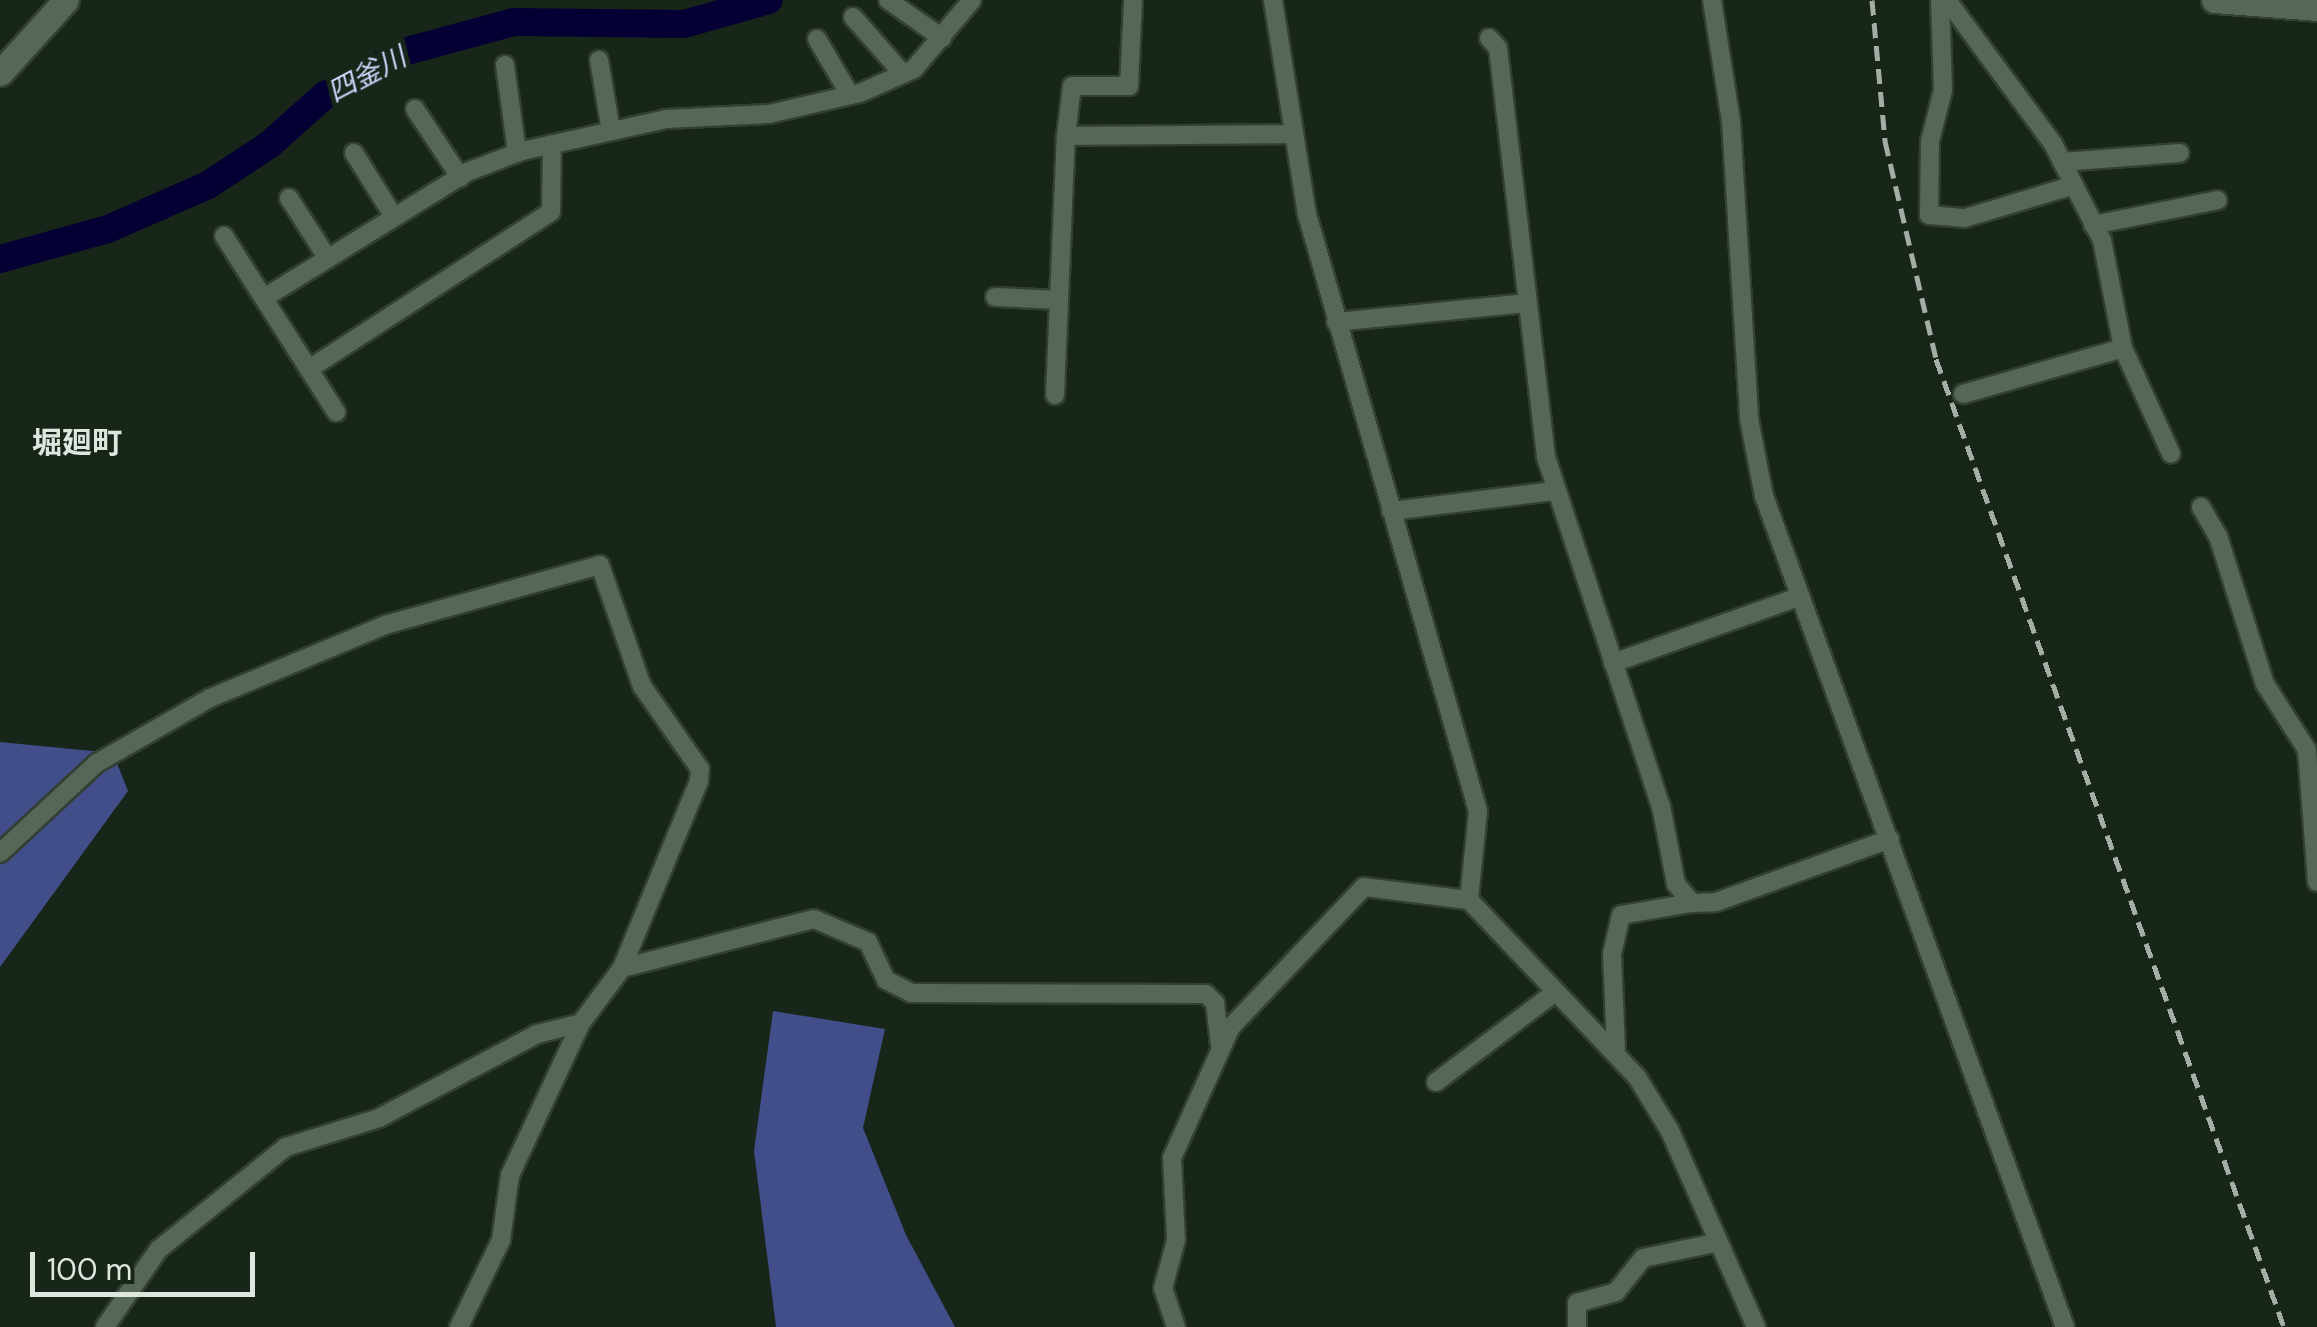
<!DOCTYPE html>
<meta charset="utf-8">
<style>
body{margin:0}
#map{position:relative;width:2317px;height:1327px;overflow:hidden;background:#172619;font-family:"DM Sans","Noto Sans JP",sans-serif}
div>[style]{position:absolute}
.forest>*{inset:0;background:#414e89}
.river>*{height:28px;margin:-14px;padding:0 14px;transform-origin:14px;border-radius:14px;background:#050034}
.roads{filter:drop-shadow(2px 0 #333f34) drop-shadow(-2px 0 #333f34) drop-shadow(0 2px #333f34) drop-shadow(0 -2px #333f34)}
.street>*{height:18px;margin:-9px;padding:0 9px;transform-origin:9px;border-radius:9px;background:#566757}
.secondary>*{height:25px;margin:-12.5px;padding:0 12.5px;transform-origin:12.5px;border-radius:12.5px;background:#566757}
.rail>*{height:5px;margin-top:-2.5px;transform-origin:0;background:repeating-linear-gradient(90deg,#a3aea4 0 15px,transparent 0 23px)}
span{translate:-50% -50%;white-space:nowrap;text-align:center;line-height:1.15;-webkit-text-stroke:10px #172619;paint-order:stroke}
.water-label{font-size:28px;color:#ccd6fa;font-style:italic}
.quarter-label{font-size:30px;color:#dde7de;font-weight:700}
.scale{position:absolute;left:30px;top:1252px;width:225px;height:45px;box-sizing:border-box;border:5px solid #dde7de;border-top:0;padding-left:12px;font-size:30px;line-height:35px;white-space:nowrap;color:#dde7de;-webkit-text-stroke:8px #172619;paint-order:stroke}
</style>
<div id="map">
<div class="forest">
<i style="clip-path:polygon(0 742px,113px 753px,128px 791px,0 967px)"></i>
<i style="clip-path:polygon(773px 1011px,885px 1029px,863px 1128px,906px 1235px,955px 1327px,776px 1327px,754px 1151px)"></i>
</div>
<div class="river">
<i style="left:0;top:259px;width:112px;rotate:-15.5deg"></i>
<i style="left:108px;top:229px;width:109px;rotate:-23.7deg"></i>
<i style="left:208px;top:185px;width:73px;rotate:-33.3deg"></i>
<i style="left:269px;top:145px;width:75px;rotate:-41.8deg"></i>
<i style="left:325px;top:95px;width:93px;rotate:-28.2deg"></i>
<i style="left:407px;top:51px;width:111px;rotate:-15.2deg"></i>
<i style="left:514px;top:22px;width:170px;rotate:0.7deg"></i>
<i style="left:684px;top:24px;width:88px;rotate:-15.8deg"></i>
</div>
<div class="roads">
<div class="street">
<i style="left:888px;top:0;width:66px;rotate:35.1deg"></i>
<i style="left:1273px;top:0;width:217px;rotate:81deg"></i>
<i style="left:1307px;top:214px;width:621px;rotate:74.02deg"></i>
<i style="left:1478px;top:811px;width:89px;rotate:95.8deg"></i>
<i style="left:1469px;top:900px;width:244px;rotate:46.5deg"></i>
<i style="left:1637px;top:1077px;width:63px;rotate:58.6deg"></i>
<i style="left:1670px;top:1131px;width:214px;rotate:66.3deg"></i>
<i style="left:1712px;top:0;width:122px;rotate:81.1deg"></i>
<i style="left:1731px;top:121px;width:299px;rotate:86.5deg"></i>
<i style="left:1749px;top:419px;width:78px;rotate:79deg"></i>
<i style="left:1764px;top:496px;width:884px;rotate:70.09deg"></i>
<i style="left:1940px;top:0;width:90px;rotate:88.1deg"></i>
<i style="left:1943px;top:90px;width:53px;rotate:104.3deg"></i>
<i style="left:1930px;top:141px;width:74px;rotate:90.8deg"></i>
<i style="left:1929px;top:215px;width:36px;rotate:5deg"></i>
<i style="left:1965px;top:218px;width:114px;rotate:-16.8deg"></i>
<i style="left:1947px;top:0;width:179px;rotate:53.6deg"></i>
<i style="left:2053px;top:144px;width:108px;rotate:63deg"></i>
<i style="left:2102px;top:240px;width:110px;rotate:79deg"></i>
<i style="left:2123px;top:348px;width:116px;rotate:65.6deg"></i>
<i style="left:853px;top:17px;width:76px;rotate:48.7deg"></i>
<i style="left:1489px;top:38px;width:13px;rotate:48deg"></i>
<i style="left:1498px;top:48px;width:412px;rotate:83.3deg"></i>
<i style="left:1546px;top:457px;width:367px;rotate:71.8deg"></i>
<i style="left:1661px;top:806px;width:79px;rotate:79.1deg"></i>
<i style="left:1676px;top:884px;width:25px;rotate:50deg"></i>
<i style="left:1692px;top:903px;width:24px;rotate:-2deg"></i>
<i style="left:1716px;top:902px;width:185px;rotate:-19.9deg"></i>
<i style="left:817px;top:39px;width:65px;rotate:59.5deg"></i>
<i style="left:599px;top:60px;width:72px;rotate:80.4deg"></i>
<i style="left:505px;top:65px;width:89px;rotate:82.2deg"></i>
<i style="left:415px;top:109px;width:82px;rotate:56.5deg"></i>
<i style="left:1066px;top:136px;width:50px;rotate:-83.2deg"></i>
<i style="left:1072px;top:86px;width:57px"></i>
<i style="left:1129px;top:86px;width:86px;rotate:-87.3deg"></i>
<i style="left:354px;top:153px;width:75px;rotate:58deg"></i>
<i style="left:2062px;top:162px;width:118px;rotate:-4.4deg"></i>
<i style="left:289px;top:198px;width:72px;rotate:57.4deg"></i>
<i style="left:2093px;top:225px;width:127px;rotate:-11.3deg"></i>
<i style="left:224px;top:236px;width:209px;rotate:57.5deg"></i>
<i style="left:995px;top:297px;width:64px;rotate:2.7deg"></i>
<i style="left:264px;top:298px;width:239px;rotate:-31.8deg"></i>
<i style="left:467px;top:172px;width:59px;rotate:-20.9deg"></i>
<i style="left:522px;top:151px;width:148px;rotate:-12.5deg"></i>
<i style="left:666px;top:119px;width:103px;rotate:-2.8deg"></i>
<i style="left:769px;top:114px;width:93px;rotate:-13deg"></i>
<i style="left:860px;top:93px;width:59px;rotate:-24deg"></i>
<i style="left:914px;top:69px;width:90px;rotate:-50deg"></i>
<i style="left:1336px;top:322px;width:193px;rotate:-5.7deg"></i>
<i style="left:309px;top:369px;width:288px;rotate:-33deg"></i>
<i style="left:551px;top:212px;width:68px;rotate:-89.2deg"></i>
<i style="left:1963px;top:394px;width:166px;rotate:-16deg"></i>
<i style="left:1055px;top:395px;width:259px;rotate:-87.6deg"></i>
<i style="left:1066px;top:136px;width:228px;rotate:-0.5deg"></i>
<i style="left:2201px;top:507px;width:34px;rotate:60deg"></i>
<i style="left:2218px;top:536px;width:155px;rotate:72.4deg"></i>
<i style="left:2265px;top:684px;width:78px;rotate:57.5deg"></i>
<i style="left:2307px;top:750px;width:132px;rotate:85.7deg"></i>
<i style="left:1391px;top:511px;width:165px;rotate:-7deg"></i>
<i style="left:1613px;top:663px;width:196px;rotate:-19.6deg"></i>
<i style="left:0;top:853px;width:132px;rotate:-42.9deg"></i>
<i style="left:97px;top:763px;width:130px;rotate:-29.9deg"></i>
<i style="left:210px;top:698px;width:190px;rotate:-22.6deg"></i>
<i style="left:385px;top:625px;width:223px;rotate:-15.6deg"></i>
<i style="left:600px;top:565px;width:128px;rotate:70.9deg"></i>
<i style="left:642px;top:686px;width:101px;rotate:55.1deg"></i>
<i style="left:700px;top:769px;width:12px;rotate:95deg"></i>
<i style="left:699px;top:781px;width:202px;rotate:112.4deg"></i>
<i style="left:622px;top:968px;width:69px;rotate:126.7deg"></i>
<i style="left:581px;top:1023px;width:168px;rotate:115deg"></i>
<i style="left:510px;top:1175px;width:66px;rotate:97.9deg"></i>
<i style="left:501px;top:1240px;width:97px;rotate:115.8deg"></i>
<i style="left:622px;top:968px;width:198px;rotate:-14.3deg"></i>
<i style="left:814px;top:919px;width:59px;rotate:23.1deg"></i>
<i style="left:868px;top:942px;width:42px;rotate:64.7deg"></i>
<i style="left:886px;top:980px;width:28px;rotate:27deg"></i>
<i style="left:911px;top:993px;width:295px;rotate:0.2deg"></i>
<i style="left:1206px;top:994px;width:13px;rotate:45deg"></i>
<i style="left:1215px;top:1003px;width:42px;rotate:83.2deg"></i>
<i style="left:1616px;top:1049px;width:95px;rotate:-92.4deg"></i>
<i style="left:1612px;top:954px;width:40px;rotate:-77deg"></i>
<i style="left:1621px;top:915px;width:72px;rotate:-9.6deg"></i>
<i style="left:1436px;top:1082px;width:148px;rotate:-37deg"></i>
<i style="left:105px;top:1327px;width:95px;rotate:-55.3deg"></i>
<i style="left:159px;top:1249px;width:163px;rotate:-38.8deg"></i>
<i style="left:286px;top:1147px;width:97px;rotate:-17.3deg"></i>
<i style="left:379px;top:1118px;width:179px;rotate:-28deg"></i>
<i style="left:537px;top:1034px;width:45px;rotate:-14deg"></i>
<i style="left:1176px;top:1327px;width:41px;rotate:-108.4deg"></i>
<i style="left:1163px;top:1288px;width:50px;rotate:-74.8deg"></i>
<i style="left:1176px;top:1240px;width:82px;rotate:-92.8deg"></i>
<i style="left:1172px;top:1158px;width:144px;rotate:-65.8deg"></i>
<i style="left:1231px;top:1027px;width:193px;rotate:-46.5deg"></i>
<i style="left:1364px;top:887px;width:106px;rotate:7.1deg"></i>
<i style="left:1577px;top:1327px;width:24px;rotate:-90deg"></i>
<i style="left:1577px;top:1303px;width:41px;rotate:-15.8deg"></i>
<i style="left:1616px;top:1292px;width:43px;rotate:-51.5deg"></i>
<i style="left:1643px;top:1258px;width:73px;rotate:-11.9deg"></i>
</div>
<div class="secondary">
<i style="left:2214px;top:0;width:103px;rotate:4.4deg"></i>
<i style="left:0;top:73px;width:98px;rotate:-47.9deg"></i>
</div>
</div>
<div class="rail">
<i style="left:1872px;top:0;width:142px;rotate:84.7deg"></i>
<i style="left:1885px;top:141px;width:224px;rotate:76.8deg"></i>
<i style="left:1936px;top:359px;width:1029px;rotate:70.23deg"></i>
</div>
<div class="water-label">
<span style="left:367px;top:75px;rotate:-28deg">四釜川</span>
</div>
<div class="quarter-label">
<span style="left:77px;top:443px">堀廻町</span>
</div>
<div class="scale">100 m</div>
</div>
